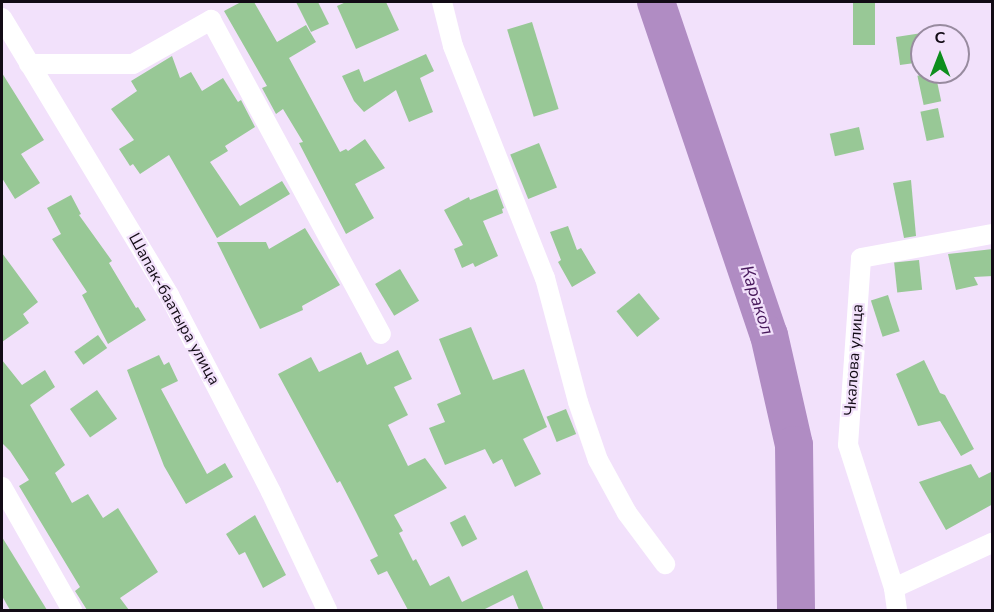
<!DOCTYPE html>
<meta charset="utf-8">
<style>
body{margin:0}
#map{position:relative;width:994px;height:612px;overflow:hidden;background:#f2e1fb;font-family:"Nunito Sans",sans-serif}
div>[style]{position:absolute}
.river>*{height:38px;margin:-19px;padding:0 19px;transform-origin:19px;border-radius:19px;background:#b08cc3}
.building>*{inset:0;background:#98c896;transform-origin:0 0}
.street>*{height:20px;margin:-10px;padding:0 10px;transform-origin:10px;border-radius:10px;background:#fff}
span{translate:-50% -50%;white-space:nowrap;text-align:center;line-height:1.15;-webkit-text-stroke:4.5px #f2e1fb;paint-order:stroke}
.street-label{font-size:16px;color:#120b15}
.water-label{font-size:18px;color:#481a5c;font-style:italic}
.frame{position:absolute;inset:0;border:3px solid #120b15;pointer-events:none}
.north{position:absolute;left:910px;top:24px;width:60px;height:60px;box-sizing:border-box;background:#f2e1fb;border:2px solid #988b9f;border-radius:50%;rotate:0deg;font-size:16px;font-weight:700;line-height:24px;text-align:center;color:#120b15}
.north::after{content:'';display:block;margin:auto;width:21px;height:27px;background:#0d8e1d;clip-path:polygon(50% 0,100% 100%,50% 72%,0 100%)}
</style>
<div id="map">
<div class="river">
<i style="left:656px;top:2px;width:352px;rotate:71.3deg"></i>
<i style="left:769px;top:335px;width:113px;rotate:77.2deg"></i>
<i style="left:794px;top:445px;width:165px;rotate:89.3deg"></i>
</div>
<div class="building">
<i style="clip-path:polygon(241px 2px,254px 2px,277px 42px,306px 25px,316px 42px,289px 58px,340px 152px,346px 149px,348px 151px,365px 139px,385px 168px,355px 184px,374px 218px,346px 234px,299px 143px,303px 142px,283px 109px,276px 114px,262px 88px,267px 86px,224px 11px)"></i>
<i style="clip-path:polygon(296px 2px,318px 2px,329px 24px,311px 32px)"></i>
<i style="clip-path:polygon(346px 2px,386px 2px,399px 30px,356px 49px,337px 6px)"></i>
<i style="left:853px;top:2px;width:22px;height:43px"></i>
<i style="left:532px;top:22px;width:91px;height:26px;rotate:73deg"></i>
<i style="clip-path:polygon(922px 33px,922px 62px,900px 65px,896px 37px)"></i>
<i style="clip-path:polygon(426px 54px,434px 71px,420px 78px,433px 112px,409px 122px,396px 90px,364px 112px,354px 101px,342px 76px,359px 69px,364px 82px)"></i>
<i style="clip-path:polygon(172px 56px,180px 78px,191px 72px,202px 91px,223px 78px,238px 102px,241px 100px,255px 127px,225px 146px,228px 151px,210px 162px,240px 206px,282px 181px,290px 194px,217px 238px,169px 155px,140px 174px,133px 164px,130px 166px,119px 149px,134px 140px,111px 109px,137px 91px,131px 81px)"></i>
<i style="left:935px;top:72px;width:30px;height:18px;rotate:78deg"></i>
<i style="clip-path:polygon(2px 73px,44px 140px,21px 154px,40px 183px,15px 199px,2px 178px)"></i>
<i style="left:938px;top:108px;width:30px;height:18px;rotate:78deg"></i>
<i style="left:859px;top:127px;width:23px;height:30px;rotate:77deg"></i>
<i style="left:539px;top:143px;width:48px;height:31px;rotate:68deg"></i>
<i style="clip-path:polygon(911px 180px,916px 236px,904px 238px,893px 183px)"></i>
<i style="clip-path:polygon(497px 189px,504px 208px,502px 209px,503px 213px,483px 221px,498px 256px,475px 267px,473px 263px,462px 268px,454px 249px,463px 245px,444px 210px,469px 197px,470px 200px)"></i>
<i style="clip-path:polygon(71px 195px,81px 214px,79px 215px,112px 261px,109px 263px,136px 308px,138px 307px,146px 320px,108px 344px,82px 295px,87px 292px,52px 239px,61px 234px,47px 208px)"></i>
<i style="clip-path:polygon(568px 226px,577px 250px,581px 248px,596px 273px,572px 287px,558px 262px,561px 260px,550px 232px)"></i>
<i style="clip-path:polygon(305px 228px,340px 285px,302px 306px,303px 310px,260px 329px,217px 242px,266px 242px,269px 249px)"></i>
<i style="clip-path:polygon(993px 249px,993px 276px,974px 277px,978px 285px,956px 290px,948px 254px)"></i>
<i style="clip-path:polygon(2px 253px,38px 302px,23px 314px,29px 323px,2px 342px)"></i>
<i style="left:919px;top:260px;width:30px;height:25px;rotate:84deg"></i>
<i style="left:400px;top:269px;width:37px;height:29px;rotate:59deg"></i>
<i style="left:639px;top:293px;width:33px;height:29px;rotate:51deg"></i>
<i style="left:888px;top:295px;width:38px;height:18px;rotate:72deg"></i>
<i style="clip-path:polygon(471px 327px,493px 380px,524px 369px,547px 427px,523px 439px,541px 474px,515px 487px,502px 459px,493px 464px,485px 449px,445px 465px,429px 428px,445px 422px,437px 404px,461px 394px,439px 339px)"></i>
<i style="left:98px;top:335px;width:16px;height:29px;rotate:55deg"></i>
<i style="clip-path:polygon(398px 350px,412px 379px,394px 387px,408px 415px,388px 425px,408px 466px,425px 458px,447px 488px,394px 515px,403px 531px,399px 533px,413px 561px,416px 559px,430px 586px,449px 576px,462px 602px,527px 570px,544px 610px,519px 610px,513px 595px,483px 610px,408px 610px,387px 571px,378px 575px,370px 560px,378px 556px,356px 512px,340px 481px,337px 483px,278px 374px,311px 357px,319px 372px,361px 352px,367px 365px)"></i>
<i style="clip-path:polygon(159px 355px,164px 365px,169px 362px,178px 381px,161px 389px,207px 474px,225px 463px,233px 477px,186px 504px,164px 466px,127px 370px)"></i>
<i style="clip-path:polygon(2px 360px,22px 385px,45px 370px,55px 387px,30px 405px,65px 465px,55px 473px,72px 503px,88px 494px,103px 518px,118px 508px,158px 572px,120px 598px,129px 610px,87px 610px,75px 591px,80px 587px,19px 486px,29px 480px,10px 451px,2px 443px)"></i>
<i style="clip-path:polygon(924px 360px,940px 393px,945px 395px,974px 449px,961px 456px,940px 421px,918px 426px,896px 374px)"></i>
<i style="left:97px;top:390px;width:35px;height:33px;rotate:55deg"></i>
<i style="left:566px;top:409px;width:27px;height:21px;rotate:68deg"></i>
<i style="clip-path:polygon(971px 464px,979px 478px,993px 471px,993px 504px,946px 530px,919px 482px)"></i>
<i style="clip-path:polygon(255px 515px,286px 575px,263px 588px,245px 552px,239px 555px,226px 534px)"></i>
<i style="left:465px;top:515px;width:27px;height:17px;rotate:63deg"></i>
<i style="clip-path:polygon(2px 537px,47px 610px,10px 610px,2px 596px)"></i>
</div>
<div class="street">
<i style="left:442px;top:2px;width:45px;rotate:76deg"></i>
<i style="left:453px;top:46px;width:250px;rotate:68.4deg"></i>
<i style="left:545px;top:278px;width:128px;rotate:75.1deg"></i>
<i style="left:578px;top:402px;width:61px;rotate:71deg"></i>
<i style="left:598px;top:460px;width:60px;rotate:61.3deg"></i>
<i style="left:627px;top:513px;width:64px;rotate:53.3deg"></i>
<i style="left:2px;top:18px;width:323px;rotate:58.9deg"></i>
<i style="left:169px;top:295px;width:222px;rotate:62.6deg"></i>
<i style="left:271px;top:492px;width:131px;rotate:64.6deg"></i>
<i style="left:29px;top:64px;width:104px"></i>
<i style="left:133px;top:64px;width:90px;rotate:-29.4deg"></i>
<i style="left:211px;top:20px;width:357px;rotate:61.6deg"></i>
<i style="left:2px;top:487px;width:142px;rotate:60.4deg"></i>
<i style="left:894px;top:588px;width:108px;rotate:-24.7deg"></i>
<i style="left:897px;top:610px;width:22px;rotate:-98deg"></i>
<i style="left:894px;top:588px;width:150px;rotate:-107.8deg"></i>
<i style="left:848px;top:445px;width:187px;rotate:-86deg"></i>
<i style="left:861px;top:258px;width:133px;rotate:-10.4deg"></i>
</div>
<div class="street-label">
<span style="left:174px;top:309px;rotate:61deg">Шапак-баатыра улица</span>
<span style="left:854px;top:360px;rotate:-86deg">Чкалова улица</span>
</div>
<div class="water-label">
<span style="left:757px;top:300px;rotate:72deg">Каракол</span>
</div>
<div class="frame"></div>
<div class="north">С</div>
</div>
